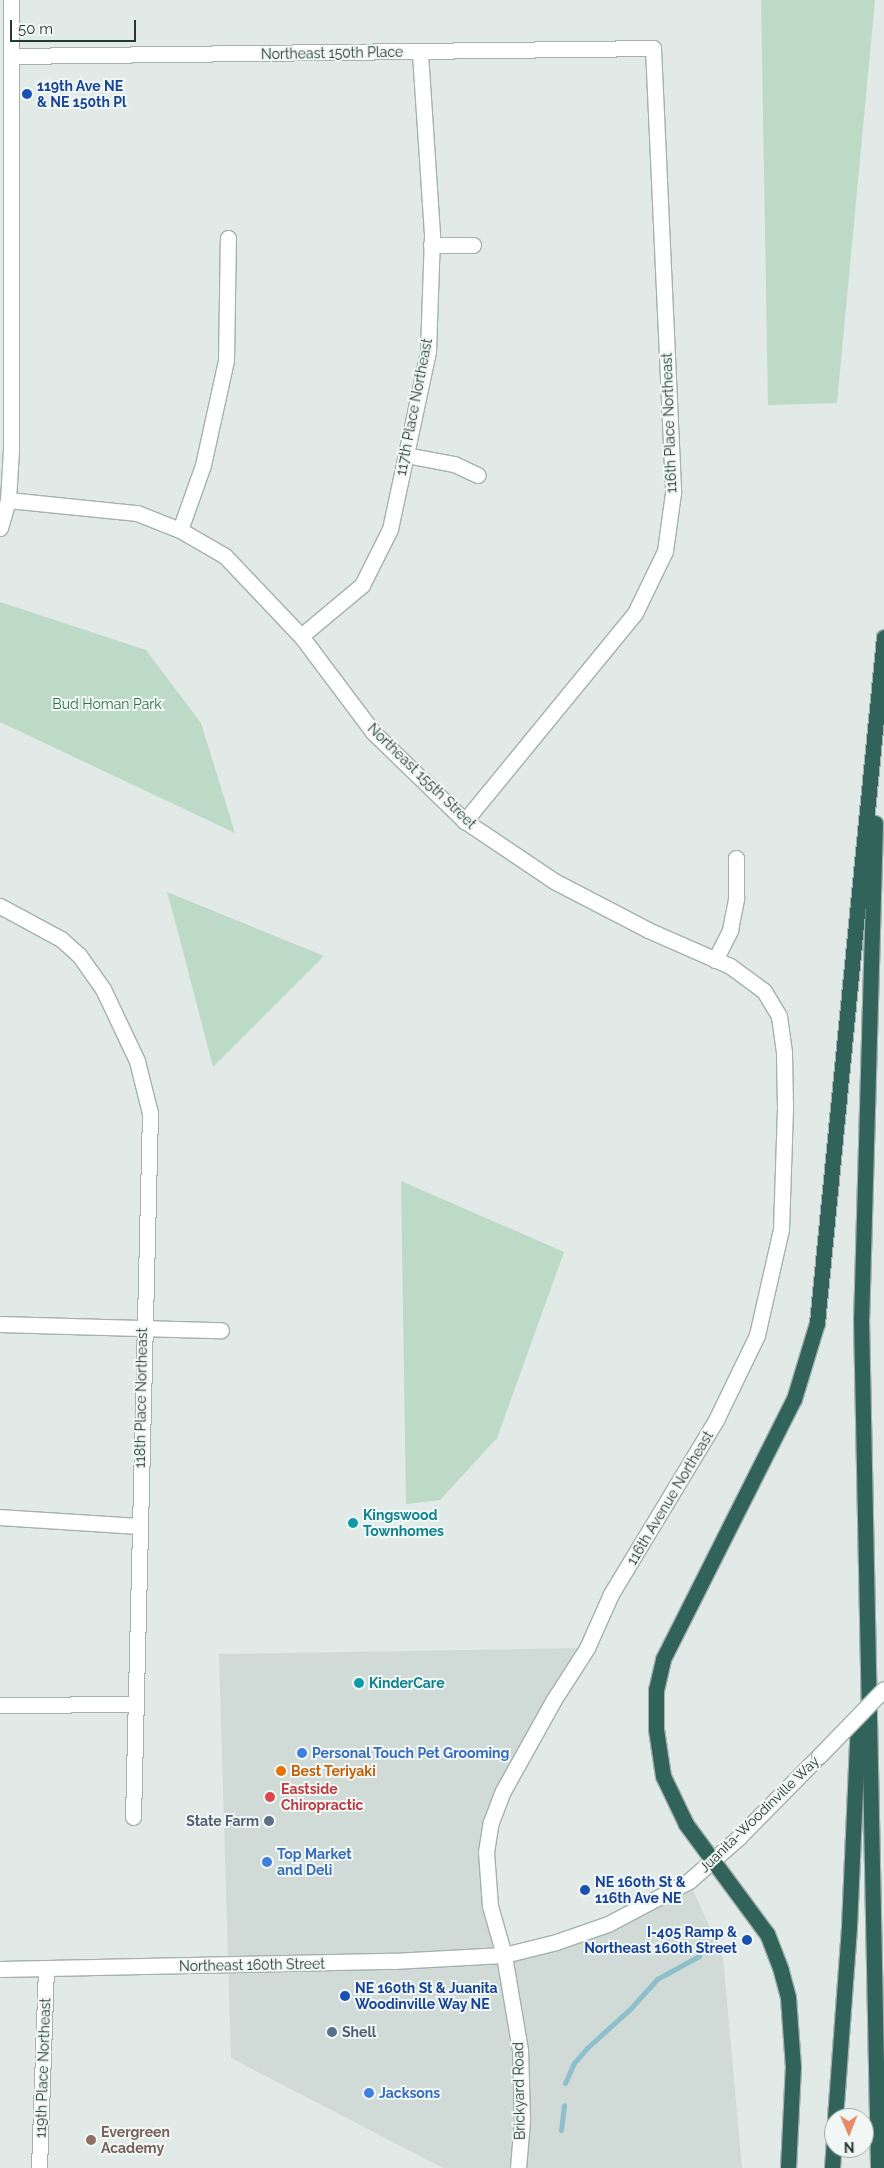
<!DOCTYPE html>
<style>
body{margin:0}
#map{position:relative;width:884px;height:2168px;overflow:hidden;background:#e1eae7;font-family:Raleway,sans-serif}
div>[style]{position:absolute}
.built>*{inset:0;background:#d0dad6}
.green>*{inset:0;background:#bcdac5}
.stream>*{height:5px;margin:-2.5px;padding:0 2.5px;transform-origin:2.5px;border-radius:2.5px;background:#8ebfcb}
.roads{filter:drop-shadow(1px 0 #a4b1ae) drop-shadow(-1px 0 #a4b1ae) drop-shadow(0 1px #a4b1ae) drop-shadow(0 -1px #a4b1ae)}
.minor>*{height:15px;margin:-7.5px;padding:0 7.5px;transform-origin:7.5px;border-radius:7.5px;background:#fff}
.tertiary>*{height:15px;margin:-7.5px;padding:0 7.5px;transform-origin:7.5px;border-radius:7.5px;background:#fff}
.secondary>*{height:15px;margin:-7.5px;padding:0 7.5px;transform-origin:7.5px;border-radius:7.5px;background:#fff}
.motorway>*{height:15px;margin:-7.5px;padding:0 7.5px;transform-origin:7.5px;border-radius:7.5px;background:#31635b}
.bridges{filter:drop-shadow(1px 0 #a1b5af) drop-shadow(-1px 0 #a1b5af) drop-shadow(0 1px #a1b5af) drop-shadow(0 -1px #a1b5af)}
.secondary-bridge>*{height:15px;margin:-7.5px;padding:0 7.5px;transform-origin:7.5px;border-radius:7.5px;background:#fff}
.dots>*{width:14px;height:14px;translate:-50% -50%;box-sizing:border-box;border:2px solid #f1f7f4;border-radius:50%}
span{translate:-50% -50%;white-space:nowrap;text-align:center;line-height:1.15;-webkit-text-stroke:4px #f1f7f4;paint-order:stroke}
.street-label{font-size:14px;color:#233934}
.transit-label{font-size:14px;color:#164399;font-weight:700}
.left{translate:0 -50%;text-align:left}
.right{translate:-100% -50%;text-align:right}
.park-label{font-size:14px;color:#316d4a}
.culture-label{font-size:14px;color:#0d838f;font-weight:700}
.shop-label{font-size:14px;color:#366cbe;font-weight:700}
.food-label{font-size:14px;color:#c56008;font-weight:700}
.health-label{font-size:14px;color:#be3a42;font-weight:700}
.service-label{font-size:14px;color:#4e5e75;font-weight:700}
.education-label{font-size:14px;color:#785e54;font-weight:700}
.north{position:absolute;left:824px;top:2108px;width:50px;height:50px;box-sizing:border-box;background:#f1f7f4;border:1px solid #9faba7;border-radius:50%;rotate:179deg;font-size:14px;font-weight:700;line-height:20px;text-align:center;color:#233934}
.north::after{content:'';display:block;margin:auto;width:18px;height:22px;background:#e68964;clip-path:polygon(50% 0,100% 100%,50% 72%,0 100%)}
.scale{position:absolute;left:10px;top:20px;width:126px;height:22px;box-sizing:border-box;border:2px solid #233934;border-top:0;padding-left:6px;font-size:15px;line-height:18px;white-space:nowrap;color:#233934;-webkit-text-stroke:4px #f1f7f4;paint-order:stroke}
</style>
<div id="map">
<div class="built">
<i style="clip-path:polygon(584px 1648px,503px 1791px,486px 1852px,504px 1955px,556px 1942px,689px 1881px,723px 1957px,742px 2168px,443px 2168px,231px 2058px,219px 1654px)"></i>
</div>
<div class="green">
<i style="clip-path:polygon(761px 0,875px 0,837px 403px,768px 405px)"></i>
<i style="clip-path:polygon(0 602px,146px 650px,201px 723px,235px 833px,0 722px)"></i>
<i style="clip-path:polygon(167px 892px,324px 956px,213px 1067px,179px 936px)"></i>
<i style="clip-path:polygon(401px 1181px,564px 1252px,497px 1438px,440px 1500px,406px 1504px)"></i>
</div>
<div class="stream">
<i style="left:565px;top:2083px;width:22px;rotate:-66deg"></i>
<i style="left:574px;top:2063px;width:20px;rotate:-49deg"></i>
<i style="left:587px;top:2048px;width:59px;rotate:-42.3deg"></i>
<i style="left:631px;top:2008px;width:39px;rotate:-48deg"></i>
<i style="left:657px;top:1979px;width:48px;rotate:-28.7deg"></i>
<i style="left:561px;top:2130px;width:25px;rotate:-83deg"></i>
</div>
<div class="roads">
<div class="minor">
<i style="left:11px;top:56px;width:642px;rotate:-0.71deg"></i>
<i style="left:653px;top:48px;width:445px;rotate:87.4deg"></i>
<i style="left:673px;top:493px;width:59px;rotate:97.9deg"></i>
<i style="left:665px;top:551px;width:69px;rotate:115.8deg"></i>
<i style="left:635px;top:613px;width:269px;rotate:129.3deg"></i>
<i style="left:431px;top:245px;width:42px"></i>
<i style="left:406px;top:455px;width:49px;rotate:10.6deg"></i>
<i style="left:454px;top:464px;width:26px;rotate:25deg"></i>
<i style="left:8px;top:500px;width:130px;rotate:5.8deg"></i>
<i style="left:137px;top:513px;width:46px;rotate:21.6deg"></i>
<i style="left:180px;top:530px;width:52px;rotate:30deg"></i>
<i style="left:225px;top:556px;width:110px;rotate:46.5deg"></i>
<i style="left:301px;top:636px;width:120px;rotate:53.1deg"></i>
<i style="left:373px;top:732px;width:128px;rotate:44.1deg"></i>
<i style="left:465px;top:821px;width:107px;rotate:34deg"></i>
<i style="left:554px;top:881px;width:106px;rotate:27.5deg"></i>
<i style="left:648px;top:930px;width:90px;rotate:23.7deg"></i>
<i style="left:730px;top:966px;width:42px;rotate:36.3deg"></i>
<i style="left:764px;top:991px;width:29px;rotate:59deg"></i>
<i style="left:0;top:528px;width:29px;rotate:-74deg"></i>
<i style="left:8px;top:500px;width:50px;rotate:-86.6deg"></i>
<i style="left:11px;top:450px;width:450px;rotate:-90deg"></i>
<i style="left:180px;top:530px;width:69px;rotate:-70.5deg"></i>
<i style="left:203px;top:465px;width:107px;rotate:-77.6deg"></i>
<i style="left:226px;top:360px;width:122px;rotate:-89.1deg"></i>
<i style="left:301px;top:636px;width:80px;rotate:-39.9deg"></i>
<i style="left:362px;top:585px;width:63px;rotate:-63.4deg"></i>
<i style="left:390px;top:529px;width:182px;rotate:-77.9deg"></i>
<i style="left:428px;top:351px;width:117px;rotate:-88deg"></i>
<i style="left:432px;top:234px;width:182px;rotate:-93.8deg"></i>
<i style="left:0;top:906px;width:69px;rotate:28.4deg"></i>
<i style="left:61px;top:939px;width:24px;rotate:42deg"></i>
<i style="left:79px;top:955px;width:42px;rotate:54.8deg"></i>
<i style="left:103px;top:989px;width:80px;rotate:64.7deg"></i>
<i style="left:137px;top:1061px;width:54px;rotate:76deg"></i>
<i style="left:150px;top:1113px;width:704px;rotate:91.38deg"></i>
<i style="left:715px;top:960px;width:34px;rotate:-63deg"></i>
<i style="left:730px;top:930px;width:33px;rotate:-79deg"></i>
<i style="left:736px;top:898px;width:40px;rotate:-90deg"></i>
<i style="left:0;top:1324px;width:221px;rotate:1.6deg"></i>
<i style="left:0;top:1517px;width:139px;rotate:3.7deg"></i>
<i style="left:0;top:1705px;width:133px;rotate:-0.4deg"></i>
<i style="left:39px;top:2168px;width:200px;rotate:-88deg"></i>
</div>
<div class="tertiary">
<i style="left:518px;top:2168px;width:48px;rotate:-85.2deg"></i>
<i style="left:522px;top:2120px;width:70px;rotate:-91.6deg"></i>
<i style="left:520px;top:2050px;width:96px;rotate:-99.6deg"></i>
<i style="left:504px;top:1955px;width:51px;rotate:-105.9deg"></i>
<i style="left:490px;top:1906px;width:54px;rotate:-94.2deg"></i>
<i style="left:486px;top:1852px;width:30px;rotate:-81deg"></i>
<i style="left:491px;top:1822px;width:33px;rotate:-69deg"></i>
<i style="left:503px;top:1791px;width:103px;rotate:-60.9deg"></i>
<i style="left:553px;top:1701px;width:63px;rotate:-57.3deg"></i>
<i style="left:587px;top:1648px;width:59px;rotate:-66deg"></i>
<i style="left:611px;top:1594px;width:203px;rotate:-58.9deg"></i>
<i style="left:716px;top:1420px;width:94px;rotate:-64.2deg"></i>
<i style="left:757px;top:1335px;width:109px;rotate:-77.2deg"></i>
<i style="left:781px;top:1229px;width:123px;rotate:-88.1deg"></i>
<i style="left:785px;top:1106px;width:54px;rotate:-91.1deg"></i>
<i style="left:784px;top:1052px;width:36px;rotate:-98deg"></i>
</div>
<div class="secondary">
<i style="left:0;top:1969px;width:393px;rotate:-1.2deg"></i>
<i style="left:393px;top:1961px;width:111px;rotate:-3.1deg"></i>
<i style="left:504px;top:1955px;width:54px;rotate:-14deg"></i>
<i style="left:556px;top:1942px;width:55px;rotate:-19.1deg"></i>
<i style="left:608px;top:1924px;width:92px;rotate:-28deg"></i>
<i style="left:689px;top:1881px;width:67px;rotate:-41.3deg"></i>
<i style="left:739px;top:1837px;width:114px;rotate:-45.4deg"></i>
</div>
<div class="motorway">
<i style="left:875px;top:823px;width:495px;rotate:91.6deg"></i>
<i style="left:861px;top:1318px;width:850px;rotate:88.85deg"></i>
<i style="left:835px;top:2118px;width:192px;rotate:-85.8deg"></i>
<i style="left:849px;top:1927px;width:205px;rotate:-87.5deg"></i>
<i style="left:788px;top:2168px;width:101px;rotate:-87.2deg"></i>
<i style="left:793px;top:2067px;width:70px;rotate:-94.1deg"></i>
<i style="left:788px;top:1997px;width:28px;rotate:-105deg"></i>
<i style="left:781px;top:1970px;width:39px;rotate:-111deg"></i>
<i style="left:767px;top:1934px;width:137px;rotate:-126.4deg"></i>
<i style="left:686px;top:1824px;width:53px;rotate:-115.6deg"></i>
<i style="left:663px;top:1776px;width:48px;rotate:-98.5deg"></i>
<i style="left:656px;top:1729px;width:39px;rotate:-90deg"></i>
<i style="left:656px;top:1690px;width:32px;rotate:-77deg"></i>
<i style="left:663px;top:1659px;width:291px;rotate:-63.3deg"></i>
<i style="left:794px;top:1399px;width:79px;rotate:-73.2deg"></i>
<i style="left:817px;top:1323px;width:689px;rotate:-84.42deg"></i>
<i style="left:832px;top:2168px;width:31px;rotate:-86deg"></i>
</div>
</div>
<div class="bridges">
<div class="secondary-bridge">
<i style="left:819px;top:1756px;width:93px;rotate:-45.9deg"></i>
</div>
</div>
<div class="dots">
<i style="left:27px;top:94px;background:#1a4fb4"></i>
<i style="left:353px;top:1523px;background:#0f9aa8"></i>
<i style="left:359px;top:1683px;background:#0f9aa8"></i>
<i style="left:302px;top:1753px;background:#3f7fe0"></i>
<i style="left:281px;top:1771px;background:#e8710a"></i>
<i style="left:270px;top:1797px;background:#e0444e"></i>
<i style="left:269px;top:1821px;background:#5c6f8a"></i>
<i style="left:267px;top:1862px;background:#3f7fe0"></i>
<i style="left:585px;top:1890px;background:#1a4fb4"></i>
<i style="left:747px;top:1940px;background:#1a4fb4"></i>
<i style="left:345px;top:1996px;background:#1a4fb4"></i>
<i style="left:332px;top:2032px;background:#5c6f8a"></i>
<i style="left:369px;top:2093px;background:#3f7fe0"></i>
<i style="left:91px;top:2140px;background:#8d6e63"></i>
</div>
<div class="street-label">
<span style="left:332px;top:53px;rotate:-1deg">Northeast 150th Place</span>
<span style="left:414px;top:407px;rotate:-79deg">117th Place Northeast</span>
<span style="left:669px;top:423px;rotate:-92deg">116th Place Northeast</span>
<span style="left:422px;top:776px;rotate:44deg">Northeast 155th Street</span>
<span style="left:141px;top:1398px;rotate:-89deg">118th Place Northeast</span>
<span style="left:670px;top:1498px;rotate:-59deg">116th Avenue Northeast</span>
<span style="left:759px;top:1814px;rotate:-44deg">Juanita-Woodinville Way</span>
<span style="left:252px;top:1965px;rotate:-1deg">Northeast 160th Street</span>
<span style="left:43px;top:2068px;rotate:-88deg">119th Place Northeast</span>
<span style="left:519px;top:2091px;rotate:-91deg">Brickyard Road</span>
</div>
<div class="transit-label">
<span class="left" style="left:37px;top:94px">119th Ave NE<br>&amp; NE 150th Pl</span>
<span class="left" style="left:595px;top:1890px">NE 160th St &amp;<br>116th Ave NE</span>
<span class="right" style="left:737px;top:1940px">I-405 Ramp &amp;<br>Northeast 160th Street</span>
<span class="left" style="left:355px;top:1996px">NE 160th St &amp; Juanita<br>Woodinville Way NE</span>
</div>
<div class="park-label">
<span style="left:107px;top:704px">Bud Homan Park</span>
</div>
<div class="culture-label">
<span class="left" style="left:363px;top:1523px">Kingswood<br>Townhomes</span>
<span class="left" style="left:369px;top:1683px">KinderCare</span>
</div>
<div class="shop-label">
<span class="left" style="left:312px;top:1753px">Personal Touch Pet Grooming</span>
<span class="left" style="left:277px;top:1862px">Top Market<br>and Deli</span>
<span class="left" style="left:379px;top:2093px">Jacksons</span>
</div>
<div class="food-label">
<span class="left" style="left:291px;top:1771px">Best Teriyaki</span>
</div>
<div class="health-label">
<span class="left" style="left:281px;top:1797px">Eastside<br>Chiropractic</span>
</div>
<div class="service-label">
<span class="right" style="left:259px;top:1821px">State Farm</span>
<span class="left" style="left:342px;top:2032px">Shell</span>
</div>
<div class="education-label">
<span class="left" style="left:101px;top:2140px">Evergreen<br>Academy</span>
</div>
<div class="north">N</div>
<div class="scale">50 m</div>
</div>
